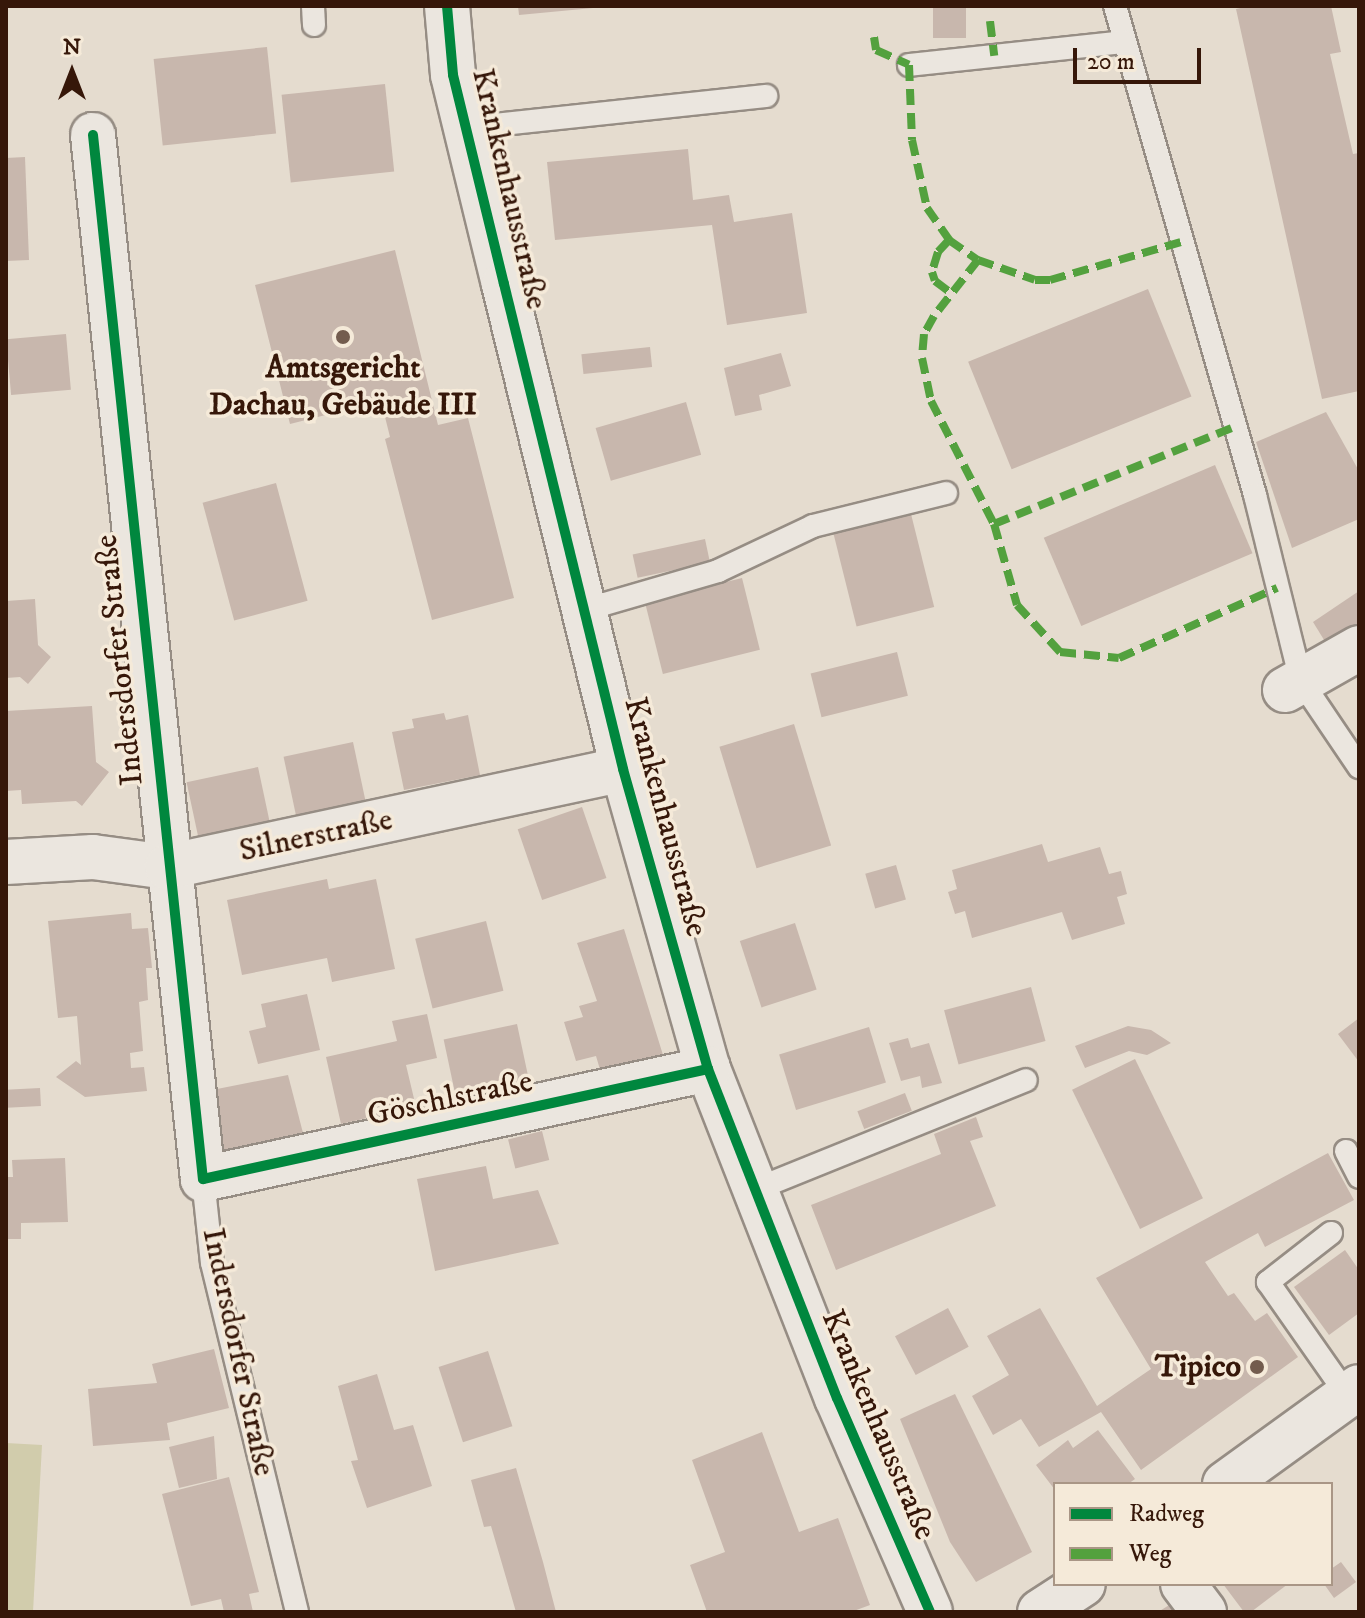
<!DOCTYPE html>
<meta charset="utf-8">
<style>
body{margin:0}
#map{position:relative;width:1365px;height:1618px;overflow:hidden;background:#e5dccf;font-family:"IM FELL DW Pica",serif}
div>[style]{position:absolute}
.green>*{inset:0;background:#d1ccac}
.building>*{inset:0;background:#c8b7ad;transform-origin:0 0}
.roads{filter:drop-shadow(2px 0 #968d84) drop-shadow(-2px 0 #968d84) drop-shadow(0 2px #968d84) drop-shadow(0 -2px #968d84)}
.service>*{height:22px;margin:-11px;padding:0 11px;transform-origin:11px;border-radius:11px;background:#ebe6df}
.minor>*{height:44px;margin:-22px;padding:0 22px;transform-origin:22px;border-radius:22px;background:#ebe6df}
.secondary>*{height:44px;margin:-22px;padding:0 22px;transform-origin:22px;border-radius:22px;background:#ebe6df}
.quiet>*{height:8px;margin-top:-4px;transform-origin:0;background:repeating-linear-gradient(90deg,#53a13e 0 16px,transparent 0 24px)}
.cycleway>*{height:10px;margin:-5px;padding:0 5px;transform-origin:5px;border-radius:5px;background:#00873e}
.dots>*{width:22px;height:22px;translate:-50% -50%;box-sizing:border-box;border:4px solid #f5ead9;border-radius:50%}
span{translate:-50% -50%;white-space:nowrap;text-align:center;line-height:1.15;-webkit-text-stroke:7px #f5ead9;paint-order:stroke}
.street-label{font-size:32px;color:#361709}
.poi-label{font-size:32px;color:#361709;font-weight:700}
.right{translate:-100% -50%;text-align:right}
.frame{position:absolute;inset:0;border:8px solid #361709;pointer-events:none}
.legend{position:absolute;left:1053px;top:1482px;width:280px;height:104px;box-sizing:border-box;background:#f5ead9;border:2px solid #a99686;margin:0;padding:10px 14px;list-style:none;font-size:24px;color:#361709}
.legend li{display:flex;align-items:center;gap:16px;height:40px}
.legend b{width:40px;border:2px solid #a99686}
.north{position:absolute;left:32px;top:32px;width:80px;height:80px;-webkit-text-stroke:6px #f5ead9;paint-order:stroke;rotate:0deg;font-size:22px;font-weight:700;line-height:32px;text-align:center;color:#361709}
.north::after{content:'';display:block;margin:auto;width:28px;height:36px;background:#361709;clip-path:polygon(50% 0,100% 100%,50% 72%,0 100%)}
.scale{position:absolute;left:1073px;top:48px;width:128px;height:36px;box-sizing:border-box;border:4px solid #361709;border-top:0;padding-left:10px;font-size:24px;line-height:28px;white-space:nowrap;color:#361709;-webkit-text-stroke:6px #f5ead9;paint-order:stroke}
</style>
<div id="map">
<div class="green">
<i style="clip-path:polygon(6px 1443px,42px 1445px,33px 1612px,6px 1612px)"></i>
</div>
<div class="building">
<i style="clip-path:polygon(518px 6px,593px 6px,593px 8px,519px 15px)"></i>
<i style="left:933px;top:6px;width:33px;height:32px"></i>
<i style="clip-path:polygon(1250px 6px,1331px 6px,1341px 52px,1330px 54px,1353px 154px,1359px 153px,1359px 391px,1322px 399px,1236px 9px)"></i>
<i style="left:267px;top:47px;width:87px;height:114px;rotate:84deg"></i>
<i style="left:385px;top:84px;width:88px;height:104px;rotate:84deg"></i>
<i style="clip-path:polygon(688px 149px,693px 200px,729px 195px,734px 222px,792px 213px,807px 313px,727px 325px,712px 225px,555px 240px,547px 162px)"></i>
<i style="clip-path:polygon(25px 157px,29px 260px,6px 261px,6px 158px)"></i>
<i style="clip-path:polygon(395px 250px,438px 425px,468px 418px,514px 598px,432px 620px,385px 439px,390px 437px,381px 401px,290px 424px,255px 285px)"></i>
<i style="left:1148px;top:289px;width:116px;height:194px;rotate:68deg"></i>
<i style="left:66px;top:334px;width:56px;height:60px;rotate:85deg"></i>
<i style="left:650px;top:347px;width:20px;height:69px;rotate:84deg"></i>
<i style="clip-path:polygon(781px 353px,791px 386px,759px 395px,762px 410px,735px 416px,724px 368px)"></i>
<i style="left:686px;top:402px;width:55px;height:94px;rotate:74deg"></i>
<i style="clip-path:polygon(1326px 412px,1359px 471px,1359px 519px,1292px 548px,1256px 442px)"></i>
<i style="left:1215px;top:465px;width:96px;height:186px;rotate:67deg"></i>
<i style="left:276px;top:483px;width:122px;height:76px;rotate:75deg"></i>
<i style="left:910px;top:510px;width:100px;height:80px;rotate:76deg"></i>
<i style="left:705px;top:539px;width:24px;height:74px;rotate:78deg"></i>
<i style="left:742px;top:578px;width:74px;height:100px;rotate:76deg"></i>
<i style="clip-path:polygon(1359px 591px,1359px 637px,1329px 648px,1313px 622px)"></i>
<i style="clip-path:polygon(35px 599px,38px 645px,51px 657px,28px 684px,20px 677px,6px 678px,6px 601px)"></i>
<i style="left:897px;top:652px;width:45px;height:89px;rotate:76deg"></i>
<i style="clip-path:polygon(92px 706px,96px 762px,109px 772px,82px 806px,76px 801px,22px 804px,21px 790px,6px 791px,6px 711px)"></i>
<i style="clip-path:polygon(444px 713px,446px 720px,468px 715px,480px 775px,404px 790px,392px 732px,414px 728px,412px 719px)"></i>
<i style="left:794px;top:724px;width:127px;height:78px;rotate:73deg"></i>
<i style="left:353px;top:742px;width:62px;height:71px;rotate:78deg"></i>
<i style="left:258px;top:767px;width:56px;height:73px;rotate:78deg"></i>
<i style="left:582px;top:807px;width:75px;height:68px;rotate:71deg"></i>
<i style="clip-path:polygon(1042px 844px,1048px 862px,1100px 847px,1109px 874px,1121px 871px,1127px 894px,1117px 897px,1125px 924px,1072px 940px,1062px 912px,972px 938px,965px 911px,955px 914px,948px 892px,957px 889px,952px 870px)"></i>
<i style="left:896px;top:865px;width:36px;height:32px;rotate:74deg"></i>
<i style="clip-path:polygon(327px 879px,329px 889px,376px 879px,395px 969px,332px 982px,327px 958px,242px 975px,227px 900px)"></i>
<i style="clip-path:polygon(131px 913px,132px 929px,148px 928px,152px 968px,146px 968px,148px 1000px,139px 1002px,143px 1051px,130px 1053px,131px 1068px,144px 1067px,147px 1091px,85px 1097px,56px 1077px,76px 1061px,81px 1065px,77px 1016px,58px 1018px,48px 921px)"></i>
<i style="left:486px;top:921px;width:72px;height:73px;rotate:76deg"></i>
<i style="left:795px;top:923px;width:70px;height:58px;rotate:72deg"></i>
<i style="clip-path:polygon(624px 929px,663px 1055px,601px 1073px,596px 1056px,576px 1061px,564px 1022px,583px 1017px,579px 1006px,597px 1001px,577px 943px)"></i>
<i style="left:1031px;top:987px;width:56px;height:90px;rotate:75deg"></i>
<i style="clip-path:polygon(307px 994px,320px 1050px,258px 1064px,249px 1031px,266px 1027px,261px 1004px)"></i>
<i style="clip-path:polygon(427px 1014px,437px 1058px,406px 1065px,416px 1107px,341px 1124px,326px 1057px,397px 1041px,392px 1021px)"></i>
<i style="clip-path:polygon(1359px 1018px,1359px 1062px,1338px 1034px)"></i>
<i style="left:517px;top:1024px;width:63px;height:75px;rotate:78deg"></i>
<i style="clip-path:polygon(1128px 1026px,1151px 1030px,1171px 1043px,1147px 1055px,1129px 1051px,1085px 1068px,1075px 1046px)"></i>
<i style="left:869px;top:1027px;width:58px;height:94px;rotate:73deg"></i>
<i style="clip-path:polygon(908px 1038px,911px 1048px,929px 1043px,942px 1083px,922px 1088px,920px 1076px,901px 1081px,889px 1043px)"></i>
<i style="left:1135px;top:1059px;width:155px;height:70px;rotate:64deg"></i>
<i style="clip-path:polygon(288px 1075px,303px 1133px,217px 1152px,212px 1090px)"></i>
<i style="left:40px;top:1088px;width:18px;height:34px;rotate:87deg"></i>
<i style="left:905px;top:1093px;width:19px;height:51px;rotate:69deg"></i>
<i style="clip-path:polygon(976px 1117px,983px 1137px,970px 1141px,996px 1206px,836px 1270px,811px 1205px,941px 1154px,934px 1134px)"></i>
<i style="left:542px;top:1131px;width:30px;height:35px;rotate:76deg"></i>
<i style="clip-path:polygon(1328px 1153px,1354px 1200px,1265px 1247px,1258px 1233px,1205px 1262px,1228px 1296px,1234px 1293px,1255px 1321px,1267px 1313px,1298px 1357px,1141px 1470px,1101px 1412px,1039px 1447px,1021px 1419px,993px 1435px,972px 1396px,1009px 1375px,987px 1336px,1040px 1308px,1097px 1406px,1151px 1369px,1096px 1278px)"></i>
<i style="clip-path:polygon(65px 1158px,68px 1222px,21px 1223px,21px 1239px,6px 1239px,6px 1177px,13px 1177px,12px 1160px)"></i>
<i style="clip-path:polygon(486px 1166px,493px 1199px,538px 1190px,559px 1244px,435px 1271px,417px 1179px)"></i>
<i style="clip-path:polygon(1345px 1250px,1359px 1270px,1359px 1313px,1329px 1335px,1294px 1287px)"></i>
<i style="left:948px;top:1308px;width:44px;height:60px;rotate:62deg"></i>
<i style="clip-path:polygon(214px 1349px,229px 1408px,167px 1423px,170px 1440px,93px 1446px,88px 1389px,157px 1383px,152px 1364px)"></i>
<i style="left:488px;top:1351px;width:79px;height:52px;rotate:72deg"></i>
<i style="clip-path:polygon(377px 1374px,394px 1430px,413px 1425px,432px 1486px,367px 1508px,351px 1461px,358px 1460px,338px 1386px)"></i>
<i style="clip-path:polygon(955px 1394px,1032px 1552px,976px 1582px,950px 1542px,900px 1419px)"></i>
<i style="clip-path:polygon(1098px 1430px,1135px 1479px,1128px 1484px,1055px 1484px,1055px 1490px,1036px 1465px,1068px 1440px,1073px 1448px)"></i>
<i style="clip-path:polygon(762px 1432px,799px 1532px,838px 1518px,870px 1605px,851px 1612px,707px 1612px,690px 1565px,725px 1552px,692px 1460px)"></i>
<i style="clip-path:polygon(214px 1436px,217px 1479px,179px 1488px,169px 1447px)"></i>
<i style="clip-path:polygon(516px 1468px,543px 1562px,556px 1612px,516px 1612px,491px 1526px,484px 1527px,471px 1480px)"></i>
<i style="clip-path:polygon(229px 1477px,259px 1592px,249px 1594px,253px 1612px,224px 1612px,221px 1599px,191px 1606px,162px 1494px)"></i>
<i style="clip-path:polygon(1341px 1562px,1356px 1582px,1334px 1598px,1324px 1584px,1331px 1584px,1331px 1569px)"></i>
<i style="clip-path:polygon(1223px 1584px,1288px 1584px,1251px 1612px,1244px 1612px)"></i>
<i style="clip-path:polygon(1179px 1599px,1188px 1612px,1158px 1612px)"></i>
</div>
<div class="roads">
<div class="service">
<i style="left:313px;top:6px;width:19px;rotate:87deg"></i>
<i style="left:1115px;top:6px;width:509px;rotate:74.02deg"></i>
<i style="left:1255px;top:495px;width:192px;rotate:76.1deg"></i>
<i style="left:1301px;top:681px;width:104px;rotate:56deg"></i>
<i style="left:909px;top:65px;width:216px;rotate:-6.1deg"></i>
<i style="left:466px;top:128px;width:302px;rotate:-6.1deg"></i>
<i style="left:584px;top:610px;width:140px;rotate:-16.2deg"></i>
<i style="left:718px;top:571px;width:105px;rotate:-25.3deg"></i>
<i style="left:813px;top:526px;width:137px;rotate:-13.9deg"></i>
<i style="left:1346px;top:1151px;width:29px;rotate:63deg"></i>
<i style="left:203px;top:1179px;width:84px;rotate:83.9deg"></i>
<i style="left:212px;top:1263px;width:359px;rotate:76.3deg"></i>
<i style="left:754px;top:1190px;width:293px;rotate:-22deg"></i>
<i style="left:1331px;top:1233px;width:80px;rotate:142.1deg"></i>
<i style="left:1268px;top:1282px;width:138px;rotate:55deg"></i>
</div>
<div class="minor">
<i style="left:447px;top:6px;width:69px;rotate:85deg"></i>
<i style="left:453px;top:75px;width:215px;rotate:76.3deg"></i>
<i style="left:504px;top:284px;width:499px;rotate:76.2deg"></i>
<i style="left:623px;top:769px;width:312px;rotate:74.2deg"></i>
<i style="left:708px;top:1069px;width:353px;rotate:68.6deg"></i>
<i style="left:837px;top:1398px;width:233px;rotate:66.5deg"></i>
<i style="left:93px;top:135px;width:1050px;rotate:83.99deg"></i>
<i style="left:203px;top:1179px;width:517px;rotate:-12.29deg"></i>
<i style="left:1285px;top:690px;width:85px;rotate:-29.6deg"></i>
<i style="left:6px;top:862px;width:87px;rotate:-3.3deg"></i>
<i style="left:93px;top:857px;width:75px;rotate:7.7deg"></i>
<i style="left:167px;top:867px;width:466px;rotate:-12.1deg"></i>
<i style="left:1183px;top:1584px;width:35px;rotate:53deg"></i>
</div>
<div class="secondary">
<i style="left:1225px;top:1484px;width:165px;rotate:-35.9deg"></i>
<i style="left:1040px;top:1612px;width:51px;rotate:-33.1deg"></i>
</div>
</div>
<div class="quiet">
<i style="left:990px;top:21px;width:35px;rotate:83deg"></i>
<i style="left:874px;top:37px;width:13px;rotate:81deg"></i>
<i style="left:876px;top:50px;width:36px;rotate:24deg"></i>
<i style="left:909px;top:65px;width:75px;rotate:87.7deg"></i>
<i style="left:912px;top:140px;width:70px;rotate:77.6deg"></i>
<i style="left:927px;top:208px;width:39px;rotate:55deg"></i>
<i style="left:949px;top:240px;width:35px;rotate:35deg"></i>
<i style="left:978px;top:260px;width:60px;rotate:19.3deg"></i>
<i style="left:1035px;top:280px;width:15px"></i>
<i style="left:1050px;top:280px;width:136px;rotate:-16.2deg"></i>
<i style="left:949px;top:240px;width:16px;rotate:133deg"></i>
<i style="left:938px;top:252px;width:21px;rotate:107deg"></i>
<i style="left:932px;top:272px;width:9px;rotate:72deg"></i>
<i style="left:935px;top:281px;width:21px;rotate:37deg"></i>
<i style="left:978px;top:260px;width:71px;rotate:128.2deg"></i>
<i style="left:934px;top:316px;width:21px;rotate:119deg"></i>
<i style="left:924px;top:334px;width:24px;rotate:95deg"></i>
<i style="left:922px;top:358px;width:44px;rotate:78.2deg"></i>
<i style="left:931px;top:401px;width:138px;rotate:62.9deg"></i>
<i style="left:994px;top:524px;width:84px;rotate:74.1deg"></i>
<i style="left:1017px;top:605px;width:64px;rotate:47.5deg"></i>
<i style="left:1060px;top:652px;width:59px;rotate:5.8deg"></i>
<i style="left:1119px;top:658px;width:173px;rotate:-23.9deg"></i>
<i style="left:994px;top:524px;width:259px;rotate:-22deg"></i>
</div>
<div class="cycleway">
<i style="left:447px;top:6px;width:69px;rotate:85deg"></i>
<i style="left:453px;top:75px;width:215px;rotate:76.3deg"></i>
<i style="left:504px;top:284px;width:499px;rotate:76.2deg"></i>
<i style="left:623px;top:769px;width:312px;rotate:74.2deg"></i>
<i style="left:708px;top:1069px;width:353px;rotate:68.6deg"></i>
<i style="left:837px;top:1398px;width:233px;rotate:66.5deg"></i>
<i style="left:93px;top:135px;width:1050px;rotate:83.99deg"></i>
<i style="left:203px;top:1179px;width:517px;rotate:-12.29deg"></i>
</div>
<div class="dots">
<i style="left:343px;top:337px;background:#735c4e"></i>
<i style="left:1257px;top:1367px;background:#735c4e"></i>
</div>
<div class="street-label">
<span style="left:509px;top:189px;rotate:77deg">Krankenhausstraße</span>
<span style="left:120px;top:660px;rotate:-96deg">Indersdorfer Straße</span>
<span style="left:665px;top:817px;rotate:75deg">Krankenhausstraße</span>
<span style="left:316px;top:836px;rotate:-12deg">Silnerstraße</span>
<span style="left:450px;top:1099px;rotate:-12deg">Göschlstraße</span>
<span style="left:238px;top:1352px;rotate:78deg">Indersdorfer Straße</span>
<span style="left:878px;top:1425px;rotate:67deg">Krankenhausstraße</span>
</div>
<div class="poi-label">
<span style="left:343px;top:387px">Amtsgericht<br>Dachau, Gebäude III</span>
<span class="right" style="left:1241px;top:1367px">Tipico</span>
</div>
<div class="frame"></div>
<ul class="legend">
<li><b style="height:10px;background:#00873e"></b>Radweg</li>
<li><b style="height:10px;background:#53a13e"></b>Weg</li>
</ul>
<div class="north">N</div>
<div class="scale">20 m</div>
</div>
